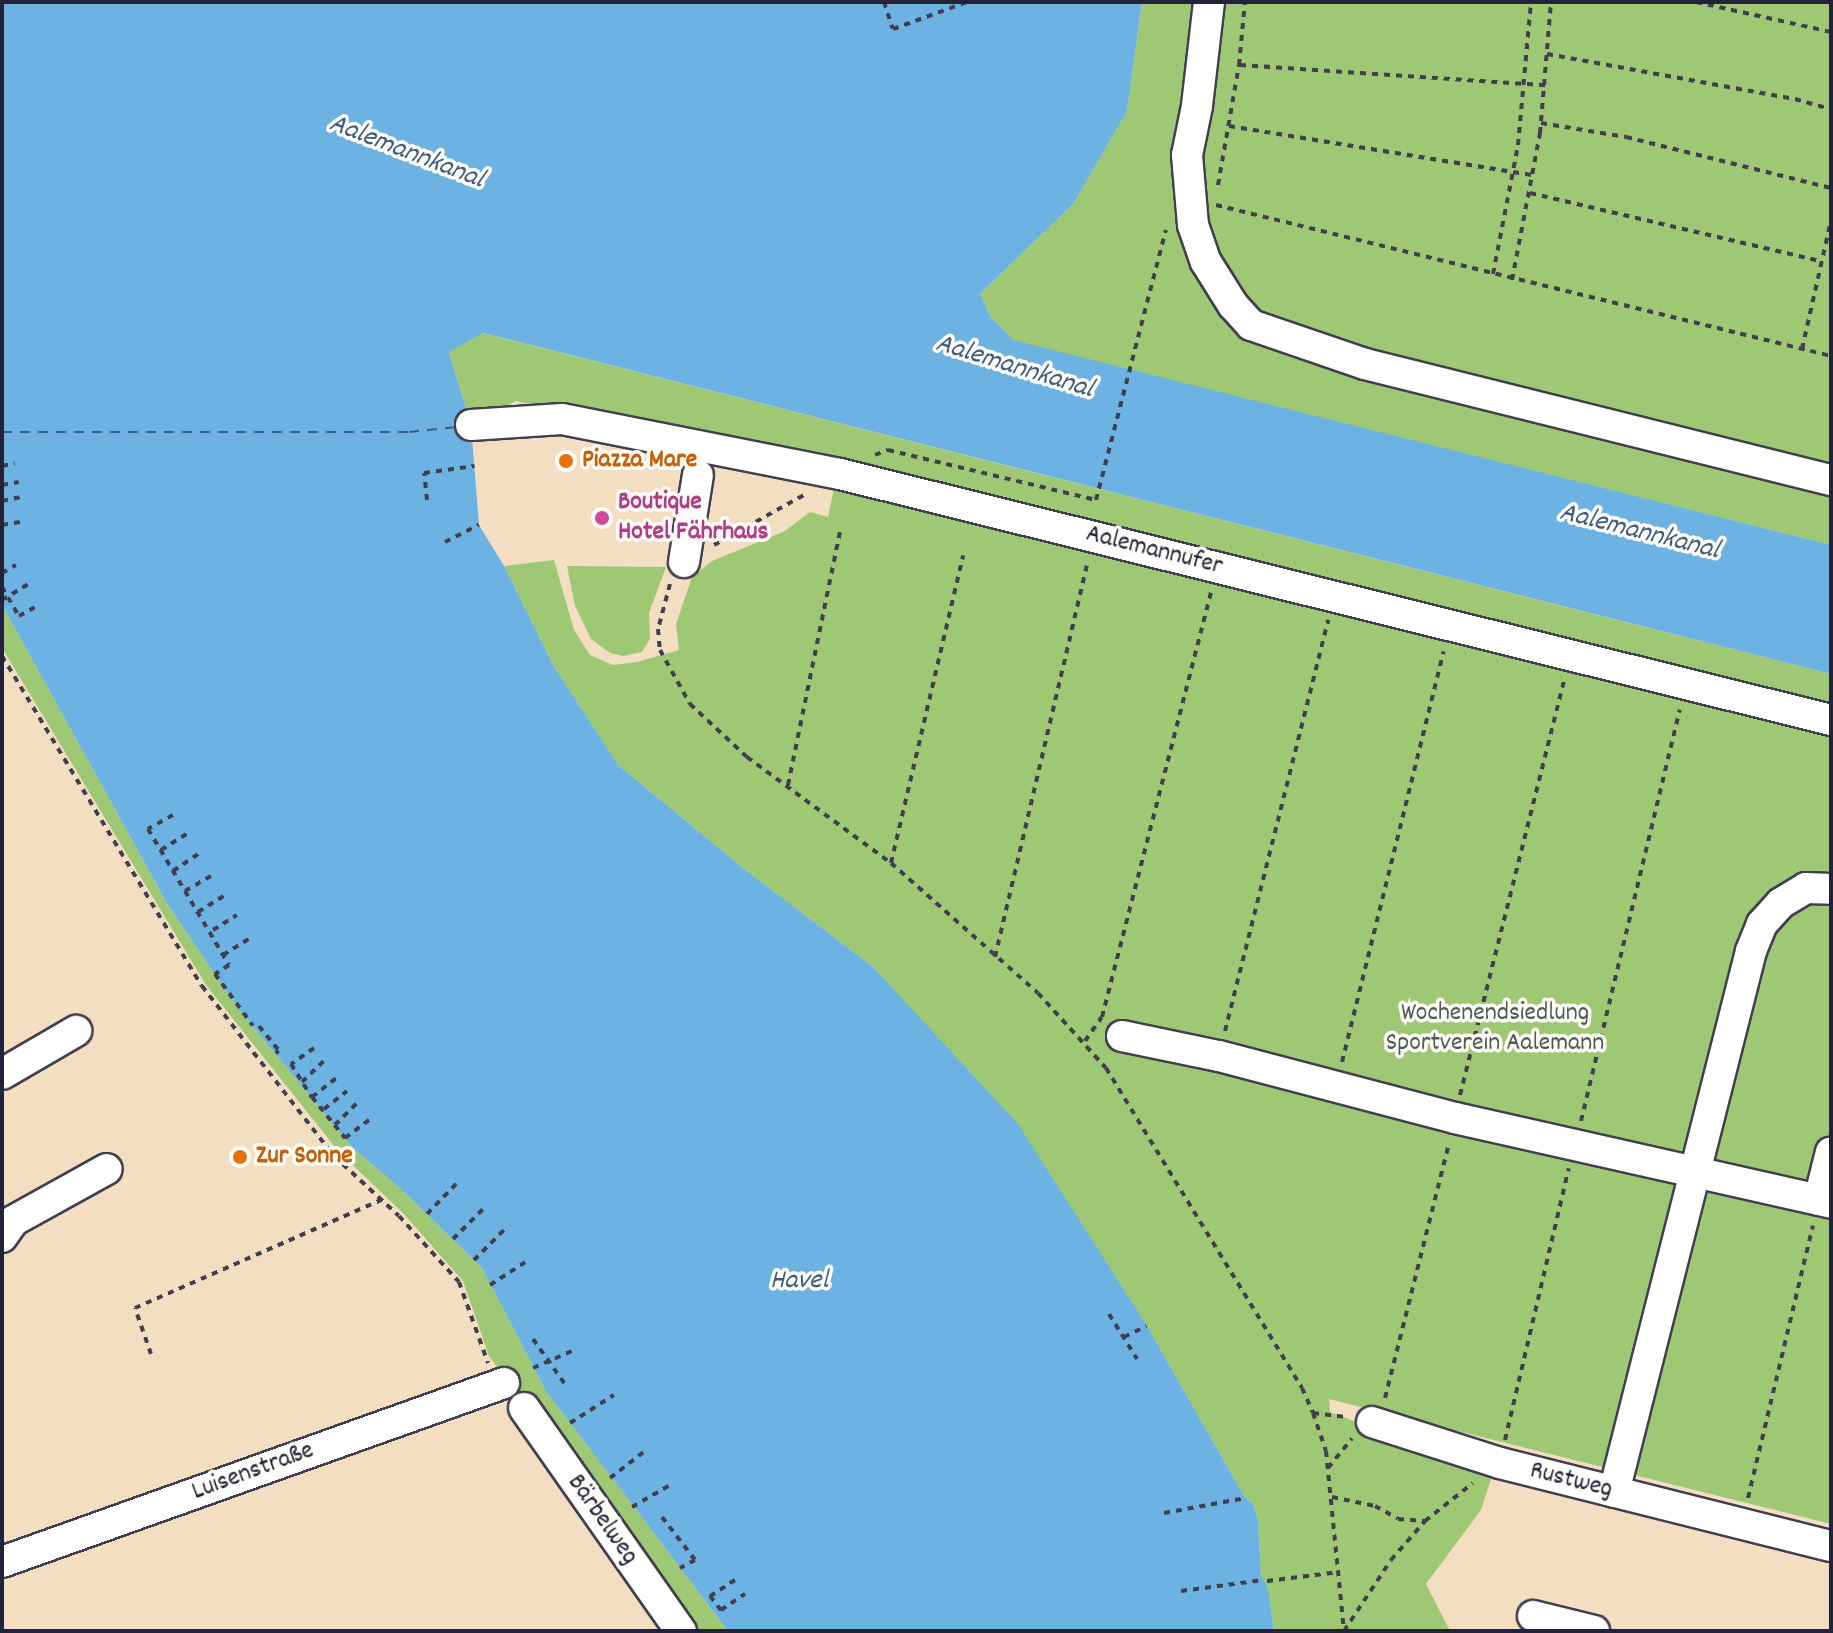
<!DOCTYPE html>
<meta charset="utf-8">
<style>
body{margin:0}
#map{position:relative;width:1833px;height:1633px;overflow:hidden;background:#f3dec1;font-family:Dekko,sans-serif}
div>[style]{position:absolute}
.green>*{inset:0;background:#9fc875}
.water>*{inset:0;background:#6cb2e2}
.ferry>*{height:2px;margin-top:-1px;transform-origin:0;background:repeating-linear-gradient(90deg,#405c7e 0 10px,transparent 0 18px)}
.path>*{height:4px;margin-top:-2px;transform-origin:0;background:repeating-linear-gradient(90deg,#413e4f 0 6px,transparent 0 12px)}
.roads{filter:drop-shadow(2px 0 #413e4f) drop-shadow(-2px 0 #413e4f) drop-shadow(0 2px #413e4f) drop-shadow(0 -2px #413e4f)}
.minor>*{height:30px;margin:-15px;padding:0 15px;transform-origin:15px;border-radius:15px;background:#fff}
.dots>*{width:22px;height:22px;translate:-50% -50%;box-sizing:border-box;border:4px solid #fdfcf7;border-radius:50%}
span{translate:-50% -50%;white-space:nowrap;text-align:center;line-height:1.15;-webkit-text-stroke:7px #fdfcf7;paint-order:stroke}
.food-label{font-size:26px;color:#c56008;font-weight:700}
.left{translate:0 -50%;text-align:left}
.hotel-label{font-size:26px;color:#b23c85;font-weight:700}
.street-label{font-size:26px;color:#22223b}
.park-label{font-size:26px;color:#4e5c4f}
.water-label{font-size:28px;color:#405c7e;font-style:italic}
.frame{position:absolute;inset:0;border:4px solid #22223b;pointer-events:none}
</style>
<div id="map">
<div class="green">
<i style="clip-path:polygon(1142px 2px,1831px 2px,1831px 545px,1013px 341px,990px 316px,980px 294px,1074px 203px,1127px 111px)"></i>
<i style="clip-path:polygon(482px 333px,1831px 674px,1831px 720px,863px 480px,516px 401px,471px 425px,449px 352px)"></i>
<i style="clip-path:polygon(835px 484px,1831px 729px,1831px 1524px,1329px 1399px,1330px 1412px,1493px 1473px,1481px 1510px,1426px 1584px,1450px 1631px,1274px 1631px,1269px 1598px,1261px 1577px,1258px 1521px,1253px 1504px,1244px 1496px,1147px 1326px,872px 966px,748px 872px,618px 765px,553px 665px,504px 566px,554px 560px,574px 630px,590px 655px,613px 665px,637px 662px,679px 650px,676px 624px,692px 577px,712px 561px,785px 531px,810px 512px,828px 517px)"></i>
<i style="clip-path:polygon(567px 566px,666px 567px,649px 613px,650px 639px,642px 652px,623px 656px,610px 653px,591px 639px,575px 606px)"></i>
<i style="clip-path:polygon(2px 605px,168px 905px,237px 1007px,352px 1147px,401px 1189px,482px 1268px,546px 1391px,728px 1631px,689px 1631px,489px 1356px,463px 1281px,403px 1213px,339px 1152px,206px 985px,2px 648px)"></i>
</div>
<div class="water">
<i style="clip-path:polygon(2px 2px,1142px 2px,1127px 111px,1074px 203px,980px 294px,990px 316px,1013px 340px,1831px 545px,1831px 674px,483px 333px,449px 352px,471px 425px,479px 525px,504px 566px,553px 665px,618px 765px,748px 872px,872px 966px,1018px 1124px,1147px 1326px,1244px 1496px,1253px 1504px,1258px 1520px,1261px 1576px,1268px 1589px,1274px 1631px,728px 1631px,546px 1391px,482px 1268px,401px 1189px,352px 1147px,237px 1007px,168px 905px,2px 605px)"></i>
</div>
<div class="ferry">
<i style="left:2px;top:432px;width:407px"></i>
<i style="left:409px;top:432px;width:49px;rotate:-5.8deg"></i>
</div>
<div class="path">
<i style="left:884px;top:2px;width:28px;rotate:72deg"></i>
<i style="left:893px;top:29px;width:79px;rotate:-20deg"></i>
<i style="left:1696px;top:2px;width:138px;rotate:12.5deg"></i>
<i style="left:1547px;top:54px;width:252px;rotate:10.3deg"></i>
<i style="left:1795px;top:99px;width:37px;rotate:16deg"></i>
<i style="left:1240px;top:65px;width:306px;rotate:3.8deg"></i>
<i style="left:1541px;top:123px;width:86px;rotate:9.4deg"></i>
<i style="left:1626px;top:137px;width:211px;rotate:14deg"></i>
<i style="left:1229px;top:126px;width:308px;rotate:9.2deg"></i>
<i style="left:1218px;top:185px;width:122px;rotate:-80.1deg"></i>
<i style="left:1239px;top:65px;width:63px;rotate:-84.6deg"></i>
<i style="left:1530px;top:193px;width:299px;rotate:13.2deg"></i>
<i style="left:1216px;top:205px;width:633px;rotate:13.79deg"></i>
<i style="left:1493px;top:274px;width:131px;rotate:-79deg"></i>
<i style="left:1518px;top:145px;width:144px;rotate:-84.8deg"></i>
<i style="left:1512px;top:280px;width:150px;rotate:-79.2deg"></i>
<i style="left:1540px;top:133px;width:131px;rotate:-85.2deg"></i>
<i style="left:1802px;top:349px;width:132px;rotate:-77.3deg"></i>
<i style="left:875px;top:455px;width:14px;rotate:-21deg"></i>
<i style="left:888px;top:450px;width:214px;rotate:13.5deg"></i>
<i style="left:1096px;top:500px;width:279px;rotate:-75.5deg"></i>
<i style="left:2px;top:466px;width:13px;rotate:-13deg"></i>
<i style="left:2px;top:485px;width:17px;rotate:-10deg"></i>
<i style="left:427px;top:500px;width:27px;rotate:-96deg"></i>
<i style="left:424px;top:473px;width:51px;rotate:-7.8deg"></i>
<i style="left:2px;top:501px;width:19px;rotate:-12deg"></i>
<i style="left:2px;top:525px;width:22px;rotate:-10deg"></i>
<i style="left:445px;top:542px;width:38px;rotate:-27deg"></i>
<i style="left:714px;top:545px;width:103px;rotate:-29.1deg"></i>
<i style="left:2px;top:573px;width:16px;rotate:-30deg"></i>
<i style="left:670px;top:584px;width:47px;rotate:104.9deg"></i>
<i style="left:658px;top:629px;width:21px;rotate:85deg"></i>
<i style="left:660px;top:650px;width:62px;rotate:60.9deg"></i>
<i style="left:690px;top:704px;width:78px;rotate:42.9deg"></i>
<i style="left:747px;top:757px;width:179px;rotate:36.4deg"></i>
<i style="left:891px;top:863px;width:196px;rotate:41.5deg"></i>
<i style="left:1038px;top:993px;width:101px;rotate:47.8deg"></i>
<i style="left:1106px;top:1068px;width:375px;rotate:58.5deg"></i>
<i style="left:1302px;top:1388px;width:27px;rotate:66deg"></i>
<i style="left:1313px;top:1413px;width:40px;rotate:71.1deg"></i>
<i style="left:1326px;top:1451px;width:181px;rotate:84.3deg"></i>
<i style="left:2px;top:587px;width:34px;rotate:60deg"></i>
<i style="left:19px;top:616px;width:21px;rotate:-29deg"></i>
<i style="left:2px;top:600px;width:33px;rotate:-31deg"></i>
<i style="left:2px;top:656px;width:386px;rotate:58.8deg"></i>
<i style="left:202px;top:986px;width:215px;rotate:52.2deg"></i>
<i style="left:334px;top:1156px;width:88px;rotate:42.7deg"></i>
<i style="left:399px;top:1216px;width:89px;rotate:47.7deg"></i>
<i style="left:459px;top:1282px;width:86px;rotate:70.3deg"></i>
<i style="left:788px;top:785px;width:264px;rotate:-78.4deg"></i>
<i style="left:173px;top:815px;width:29px;rotate:151deg"></i>
<i style="left:148px;top:829px;width:158px;rotate:59.2deg"></i>
<i style="left:229px;top:965px;width:17px;rotate:147deg"></i>
<i style="left:215px;top:974px;width:64px;rotate:53.8deg"></i>
<i style="left:161px;top:850px;width:32px;rotate:-32deg"></i>
<i style="left:891px;top:863px;width:316px;rotate:-76.8deg"></i>
<i style="left:173px;top:871px;width:34px;rotate:-34deg"></i>
<i style="left:185px;top:891px;width:32px;rotate:-30deg"></i>
<i style="left:198px;top:912px;width:32px;rotate:-32deg"></i>
<i style="left:213px;top:930px;width:28px;rotate:-32deg"></i>
<i style="left:223px;top:955px;width:34px;rotate:-32deg"></i>
<i style="left:995px;top:957px;width:406px;rotate:-76.8deg"></i>
<i style="left:259px;top:1026px;width:32px;rotate:51deg"></i>
<i style="left:279px;top:1051px;width:4px;rotate:153deg"></i>
<i style="left:1225px;top:1031px;width:424px;rotate:-75.9deg"></i>
<i style="left:1085px;top:1041px;width:29px;rotate:-55deg"></i>
<i style="left:1102px;top:1017px;width:441px;rotate:-75.6deg"></i>
<i style="left:314px;top:1048px;width:28px;rotate:145deg"></i>
<i style="left:291px;top:1064px;width:39px;rotate:58deg"></i>
<i style="left:312px;top:1097px;width:53px;rotate:51.2deg"></i>
<i style="left:345px;top:1138px;width:31px;rotate:-37deg"></i>
<i style="left:1342px;top:1062px;width:423px;rotate:-76.1deg"></i>
<i style="left:302px;top:1082px;width:30px;rotate:-44deg"></i>
<i style="left:1460px;top:1095px;width:427px;rotate:-75.9deg"></i>
<i style="left:312px;top:1097px;width:31px;rotate:-38deg"></i>
<i style="left:324px;top:1109px;width:29px;rotate:-38deg"></i>
<i style="left:1581px;top:1121px;width:423px;rotate:-76.5deg"></i>
<i style="left:335px;top:1125px;width:34px;rotate:-45deg"></i>
<i style="left:427px;top:1214px;width:42px;rotate:-46deg"></i>
<i style="left:453px;top:1239px;width:42px;rotate:-45deg"></i>
<i style="left:474px;top:1260px;width:45px;rotate:-45deg"></i>
<i style="left:490px;top:1285px;width:48px;rotate:-33deg"></i>
<i style="left:1109px;top:1314px;width:53px;rotate:58.1deg"></i>
<i style="left:1124px;top:1337px;width:25px;rotate:-26deg"></i>
<i style="left:533px;top:1339px;width:59px;rotate:54.7deg"></i>
<i style="left:151px;top:1354px;width:49px;rotate:-109.2deg"></i>
<i style="left:135px;top:1308px;width:269px;rotate:-23.7deg"></i>
<i style="left:533px;top:1368px;width:43px;rotate:-23.6deg"></i>
<i style="left:1385px;top:1398px;width:263px;rotate:-75.9deg"></i>
<i style="left:1313px;top:1413px;width:33px;rotate:7deg"></i>
<i style="left:570px;top:1423px;width:52px;rotate:-32.5deg"></i>
<i style="left:1505px;top:1440px;width:279px;rotate:-76.8deg"></i>
<i style="left:1328px;top:1468px;width:38px;rotate:-51deg"></i>
<i style="left:610px;top:1478px;width:44px;rotate:-37.6deg"></i>
<i style="left:1332px;top:1497px;width:44px;rotate:11.8deg"></i>
<i style="left:1375px;top:1506px;width:26px;rotate:29deg"></i>
<i style="left:1398px;top:1519px;width:27px;rotate:4deg"></i>
<i style="left:1425px;top:1521px;width:61px;rotate:-38.4deg"></i>
<i style="left:1748px;top:1498px;width:280px;rotate:-76.6deg"></i>
<i style="left:632px;top:1507px;width:44px;rotate:-30.1deg"></i>
<i style="left:1164px;top:1513px;width:83px;rotate:-10.4deg"></i>
<i style="left:662px;top:1517px;width:54px;rotate:52.5deg"></i>
<i style="left:695px;top:1560px;width:17px;rotate:152deg"></i>
<i style="left:735px;top:1580px;width:30px;rotate:147deg"></i>
<i style="left:710px;top:1596px;width:18px;rotate:52deg"></i>
<i style="left:721px;top:1610px;width:29px;rotate:-34deg"></i>
<i style="left:1267px;top:1581px;width:73px;rotate:-7.1deg"></i>
<i style="left:1181px;top:1591px;width:83px;rotate:-7.6deg"></i>
<i style="left:1344px;top:1631px;width:85px;rotate:-56.5deg"></i>
<i style="left:1391px;top:1560px;width:52px;rotate:-48.9deg"></i>
</div>
<div class="roads">
<div class="minor">
<i style="left:1209px;top:2px;width:105px;rotate:96.6deg"></i>
<i style="left:1197px;top:106px;width:50px;rotate:101.5deg"></i>
<i style="left:1187px;top:155px;width:70px;rotate:85.1deg"></i>
<i style="left:1193px;top:225px;width:39px;rotate:71deg"></i>
<i style="left:1206px;top:262px;width:51px;rotate:57.9deg"></i>
<i style="left:1233px;top:305px;width:27px;rotate:48deg"></i>
<i style="left:1251px;top:325px;width:120px;rotate:18.9deg"></i>
<i style="left:1365px;top:364px;width:480px;rotate:14deg"></i>
<i style="left:471px;top:425px;width:91px;rotate:-3.8deg"></i>
<i style="left:562px;top:419px;width:283px;rotate:11.2deg"></i>
<i style="left:840px;top:474px;width:1021px;rotate:13.94deg"></i>
<i style="left:684px;top:562px;width:88px;rotate:-80.9deg"></i>
<i style="left:1122px;top:1036px;width:99px;rotate:11.7deg"></i>
<i style="left:1219px;top:1056px;width:244px;rotate:14.7deg"></i>
<i style="left:1455px;top:1118px;width:385px;rotate:12.7deg"></i>
<i style="left:2px;top:1074px;width:86px;rotate:-30.2deg"></i>
<i style="left:1819px;top:1200px;width:49px;rotate:-76deg"></i>
<i style="left:2px;top:1237px;width:19px;rotate:-55deg"></i>
<i style="left:13px;top:1221px;width:107px;rotate:-29deg"></i>
<i style="left:524px;top:1408px;width:273px;rotate:54.9deg"></i>
<i style="left:1372px;top:1422px;width:134px;rotate:17.8deg"></i>
<i style="left:1500px;top:1463px;width:341px;rotate:14.1deg"></i>
<i style="left:1614px;top:1492px;width:558px;rotate:-75.79deg"></i>
<i style="left:1751px;top:951px;width:29px;rotate:-68deg"></i>
<i style="left:1762px;top:924px;width:28px;rotate:-48deg"></i>
<i style="left:1781px;top:903px;width:29px;rotate:-31deg"></i>
<i style="left:1806px;top:888px;width:25px;rotate:2deg"></i>
<i style="left:2px;top:1562px;width:533px;rotate:-19.62deg"></i>
<i style="left:1533px;top:1616px;width:63px;rotate:13.8deg"></i>
</div>
</div>
<div class="dots">
<i style="left:566px;top:461px;background:#e8710a"></i>
<i style="left:602px;top:518px;background:#d1479c"></i>
<i style="left:240px;top:1157px;background:#e8710a"></i>
</div>
<div class="food-label">
<span class="left" style="left:582px;top:461px">Piazza Mare</span>
<span class="left" style="left:256px;top:1157px">Zur Sonne</span>
</div>
<div class="hotel-label">
<span class="left" style="left:618px;top:518px">Boutique<br>Hotel Fährhaus</span>
</div>
<div class="street-label">
<span style="left:1154px;top:551px;rotate:14deg">Aalemannufer</span>
<span style="left:253px;top:1472px;rotate:-20deg">Luisenstraße</span>
<span style="left:1571px;top:1481px;rotate:14deg">Rustweg</span>
<span style="left:602px;top:1520px;rotate:55deg">Bärbelweg</span>
</div>
<div class="park-label">
<span style="left:1495px;top:1029px">Wochenendsiedlung<br>Sportverein Aalemann</span>
</div>
<div class="water-label">
<span style="left:406px;top:153px;rotate:21deg">Aalemannkanal</span>
<span style="left:1014px;top:368px;rotate:17deg">Aalemannkanal</span>
<span style="left:1639px;top:533px;rotate:14deg">Aalemannkanal</span>
<span style="left:799px;top:1282px">Havel</span>
</div>
<div class="frame"></div>
</div>
